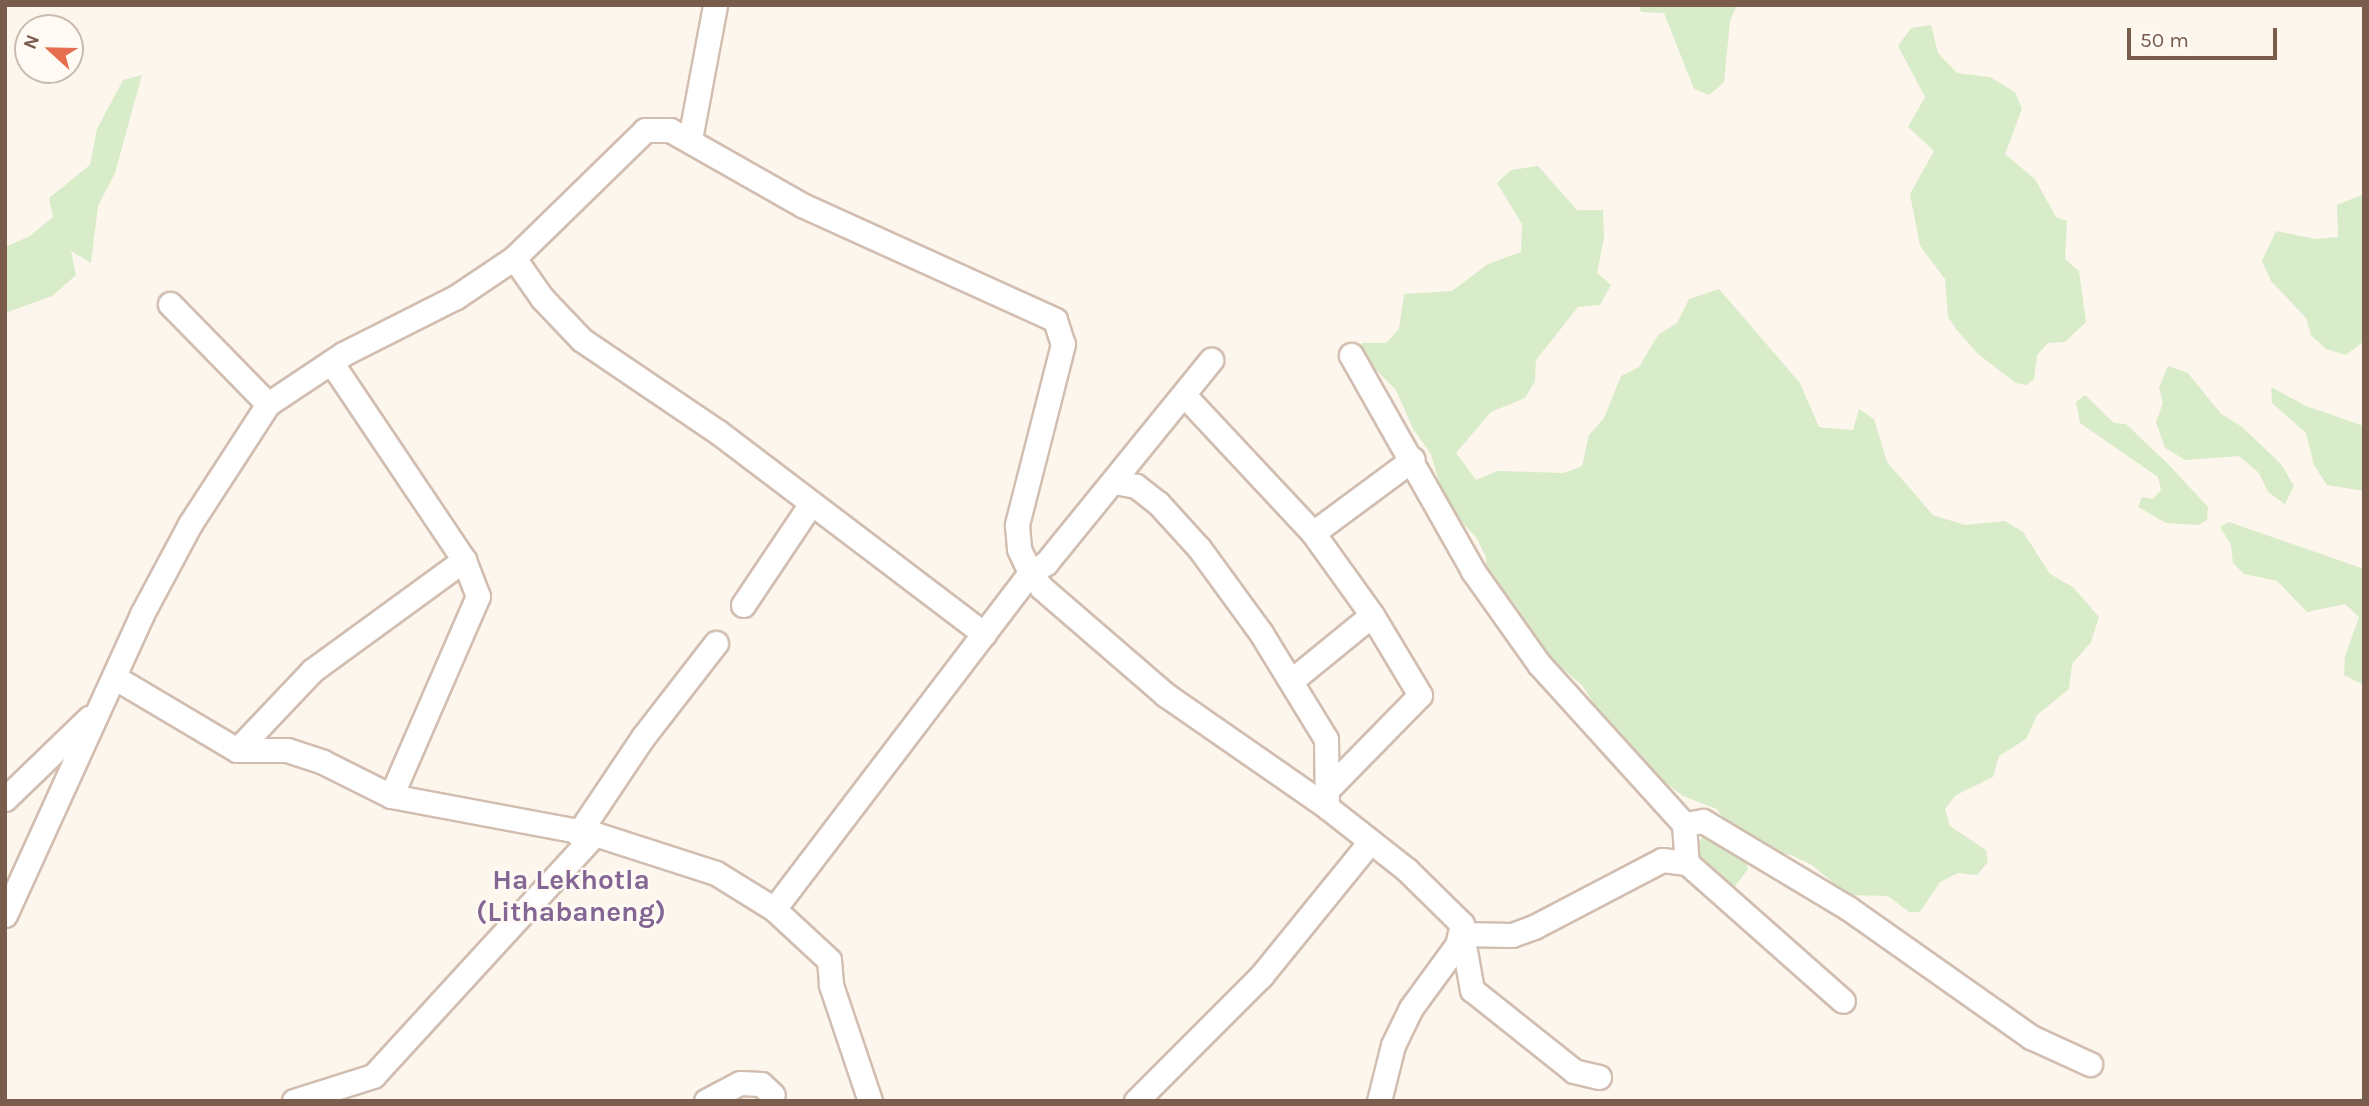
<!DOCTYPE html>
<style>
body{margin:0}
#map{position:relative;width:2369px;height:1106px;overflow:hidden;background:#fdf6ec;font-family:Karla,sans-serif}
div>[style]{position:absolute}
.green>*{inset:0;background:#d8ecc9}
.roads{filter:drop-shadow(2px 0 #d1beb0) drop-shadow(-2px 0 #d1beb0) drop-shadow(0 2px #d1beb0) drop-shadow(0 -2px #d1beb0)}
.minor>*{height:23px;margin:-11.5px;padding:0 11.5px;transform-origin:11.5px;border-radius:11.5px;background:#fff}
span{translate:-50% -50%;white-space:nowrap;text-align:center;line-height:1.15;-webkit-text-stroke:5px #fffaf3;paint-order:stroke}
.district-label{font-size:28px;color:#846695;font-weight:700}
.frame{position:absolute;inset:0;border:7px solid #7a5c4d;pointer-events:none}
.north{position:absolute;left:14px;top:14px;width:70px;height:70px;box-sizing:border-box;background:#fffaf3;border:2px solid #cabbb1;border-radius:50%;rotate:292deg;font-size:19px;font-weight:700;line-height:28px;text-align:center;color:#7a5c4d}
.north::after{content:'';display:block;margin:auto;width:24px;height:32px;background:#e76f51;clip-path:polygon(50% 0,100% 100%,50% 72%,0 100%)}
.scale{position:absolute;left:2127px;top:28px;width:150px;height:32px;box-sizing:border-box;border:4px solid #7a5c4d;border-top:0;padding-left:9px;font-size:21px;line-height:24px;white-space:nowrap;color:#7a5c4d;-webkit-text-stroke:5px #fffaf3;paint-order:stroke}
</style>
<div id="map">
<div class="green">
<i style="clip-path:polygon(1639px 5px,1737px 5px,1730px 21px,1724px 82px,1709px 95px,1694px 89px,1664px 13px,1641px 12px)"></i>
<i style="clip-path:polygon(1931px 25px,1938px 53px,1957px 73px,1990px 77px,2015px 92px,2022px 109px,2005px 154px,2035px 179px,2056px 217px,2067px 221px,2065px 259px,2079px 271px,2086px 322px,2065px 342px,2048px 343px,2037px 355px,2034px 379px,2026px 385px,2016px 383px,1978px 354px,1957px 330px,1948px 317px,1945px 279px,1920px 246px,1910px 194px,1934px 151px,1908px 127px,1925px 97px,1898px 46px,1911px 28px)"></i>
<i style="clip-path:polygon(142px 75px,115px 173px,98px 206px,91px 263px,71px 251px,76px 275px,52px 296px,5px 313px,5px 247px,30px 236px,53px 217px,49px 198px,90px 165px,97px 129px,123px 80px)"></i>
<i style="clip-path:polygon(1538px 166px,1577px 210px,1603px 210px,1604px 238px,1597px 273px,1611px 285px,1600px 305px,1578px 307px,1536px 360px,1535px 381px,1525px 398px,1491px 412px,1456px 453px,1476px 480px,1497px 471px,1564px 473px,1582px 466px,1589px 435px,1604px 418px,1621px 376px,1639px 367px,1658px 335px,1677px 323px,1689px 299px,1719px 289px,1800px 383px,1819px 427px,1853px 430px,1859px 409px,1874px 419px,1887px 462px,1933px 515px,1965px 525px,2005px 521px,2023px 532px,2050px 574px,2073px 587px,2099px 617px,2091px 642px,2072px 664px,2069px 689px,2037px 715px,2026px 739px,1999px 756px,1993px 777px,1956px 795px,1945px 809px,1950px 826px,1986px 850px,1988px 862px,1977px 875px,1958px 873px,1940px 882px,1920px 912px,1909px 912px,1888px 896px,1848px 895px,1812px 865px,1791px 855px,1769px 850px,1729px 827px,1717px 809px,1683px 796px,1664px 782px,1598px 710px,1582px 685px,1547px 656px,1487px 575px,1486px 557px,1476px 537px,1446px 506px,1431px 454px,1413px 429px,1396px 390px,1360px 354px,1362px 343px,1386px 343px,1399px 329px,1404px 294px,1452px 291px,1488px 264px,1521px 252px,1522px 224px,1497px 183px,1511px 170px)"></i>
<i style="clip-path:polygon(2364px 194px,2364px 341px,2346px 355px,2326px 349px,2311px 335px,2306px 318px,2271px 281px,2262px 261px,2276px 231px,2315px 239px,2338px 237px,2337px 205px)"></i>
<i style="clip-path:polygon(2168px 366px,2188px 373px,2221px 414px,2241px 426px,2281px 464px,2294px 486px,2285px 504px,2268px 492px,2259px 473px,2239px 456px,2185px 460px,2165px 448px,2156px 422px,2163px 403px,2159px 388px)"></i>
<i style="clip-path:polygon(2271px 387px,2306px 406px,2364px 426px,2364px 491px,2327px 485px,2314px 465px,2306px 433px,2272px 403px)"></i>
<i style="clip-path:polygon(2085px 395px,2114px 423px,2126px 424px,2168px 464px,2208px 507px,2207px 520px,2198px 525px,2166px 523px,2138px 507px,2142px 497px,2153px 499px,2161px 490px,2158px 477px,2080px 423px,2076px 402px)"></i>
<i style="clip-path:polygon(2229px 522px,2364px 569px,2364px 685px,2344px 675px,2345px 656px,2359px 617px,2345px 604px,2307px 612px,2277px 581px,2244px 574px,2233px 563px,2231px 545px,2220px 527px)"></i>
<i style="clip-path:polygon(1705px 834px,1744px 857px,1748px 869px,1731px 892px,1695px 867px,1697px 844px)"></i>
</div>
<div class="roads">
<div class="minor">
<i style="left:690px;top:139px;width:136px;rotate:-79.4deg"></i>
<i style="left:514px;top:258px;width:49px;rotate:55deg"></i>
<i style="left:542px;top:298px;width:58px;rotate:46.4deg"></i>
<i style="left:582px;top:340px;width:164px;rotate:34.1deg"></i>
<i style="left:718px;top:432px;width:334px;rotate:37.2deg"></i>
<i style="left:170px;top:304px;width:140px;rotate:45.6deg"></i>
<i style="left:1351px;top:355px;width:248px;rotate:60.5deg"></i>
<i style="left:1473px;top:571px;width:114px;rotate:54.6deg"></i>
<i style="left:1539px;top:664px;width:216px;rotate:47.8deg"></i>
<i style="left:1684px;top:824px;width:39px;rotate:86deg"></i>
<i style="left:331px;top:362px;width:239px;rotate:56.1deg"></i>
<i style="left:464px;top:560px;width:39px;rotate:69deg"></i>
<i style="left:478px;top:596px;width:218px;rotate:113.5deg"></i>
<i style="left:1185px;top:396px;width:187px;rotate:46.9deg"></i>
<i style="left:1313px;top:533px;width:124px;rotate:-36.5deg"></i>
<i style="left:1114px;top:482px;width:22px;rotate:10deg"></i>
<i style="left:1136px;top:486px;width:28px;rotate:38deg"></i>
<i style="left:1158px;top:503px;width:61px;rotate:47.7deg"></i>
<i style="left:1199px;top:548px;width:105px;rotate:53.9deg"></i>
<i style="left:1261px;top:633px;width:124px;rotate:58.5deg"></i>
<i style="left:1326px;top:739px;width:68px;rotate:89.2deg"></i>
<i style="left:743px;top:605px;width:120px;rotate:-56.2deg"></i>
<i style="left:114px;top:677px;width:143px;rotate:30.7deg"></i>
<i style="left:237px;top:750px;width:110px;rotate:-46.5deg"></i>
<i style="left:313px;top:670px;width:187px;rotate:-36.1deg"></i>
<i style="left:1291px;top:681px;width:104px;rotate:-39.2deg"></i>
<i style="left:1372px;top:615px;width:101px;rotate:-125.7deg"></i>
<i style="left:237px;top:750px;width:50px"></i>
<i style="left:287px;top:750px;width:38px;rotate:18deg"></i>
<i style="left:323px;top:762px;width:76px;rotate:26.6deg"></i>
<i style="left:391px;top:796px;width:208px;rotate:10.6deg"></i>
<i style="left:595px;top:834px;width:328px;rotate:132.5deg"></i>
<i style="left:373px;top:1076px;width:83px;rotate:162.4deg"></i>
<i style="left:1326px;top:791px;width:134px;rotate:-45.6deg"></i>
<i style="left:1420px;top:695px;width:93px;rotate:-121deg"></i>
<i style="left:5px;top:799px;width:117px;rotate:-44deg"></i>
<i style="left:1684px;top:824px;width:19px;rotate:-9deg"></i>
<i style="left:1703px;top:821px;width:169px;rotate:31deg"></i>
<i style="left:1848px;top:908px;width:224px;rotate:35.2deg"></i>
<i style="left:2031px;top:1037px;width:65px;rotate:24.6deg"></i>
<i style="left:578px;top:834px;width:117px;rotate:-56.2deg"></i>
<i style="left:643px;top:737px;width:119px;rotate:-52.2deg"></i>
<i style="left:595px;top:834px;width:127px;rotate:17.9deg"></i>
<i style="left:716px;top:873px;width:68px;rotate:31.8deg"></i>
<i style="left:774px;top:909px;width:422px;rotate:-52.7deg"></i>
<i style="left:1030px;top:573px;width:19px;rotate:-32deg"></i>
<i style="left:1046px;top:563px;width:262px;rotate:-50.9deg"></i>
<i style="left:774px;top:909px;width:75px;rotate:42.8deg"></i>
<i style="left:829px;top:960px;width:25px;rotate:85deg"></i>
<i style="left:831px;top:985px;width:122px;rotate:71.4deg"></i>
<i style="left:5px;top:915px;width:331px;rotate:-65.5deg"></i>
<i style="left:142px;top:614px;width:102px;rotate:-61.9deg"></i>
<i style="left:190px;top:524px;width:143px;rotate:-57deg"></i>
<i style="left:268px;top:404px;width:90px;rotate:-33.7deg"></i>
<i style="left:343px;top:354px;width:127px;rotate:-26.8deg"></i>
<i style="left:456px;top:297px;width:70px;rotate:-33.9deg"></i>
<i style="left:514px;top:258px;width:183px;rotate:-44.3deg"></i>
<i style="left:645px;top:130px;width:25px"></i>
<i style="left:670px;top:130px;width:152px;rotate:29.6deg"></i>
<i style="left:802px;top:205px;width:278px;rotate:24.4deg"></i>
<i style="left:1055px;top:320px;width:25px;rotate:72deg"></i>
<i style="left:1063px;top:344px;width:187px;rotate:104.3deg"></i>
<i style="left:1017px;top:525px;width:24px;rotate:85deg"></i>
<i style="left:1019px;top:549px;width:26px;rotate:65deg"></i>
<i style="left:1030px;top:573px;width:19px;rotate:51deg"></i>
<i style="left:1042px;top:588px;width:164px;rotate:40.8deg"></i>
<i style="left:1166px;top:695px;width:196px;rotate:34.8deg"></i>
<i style="left:1327px;top:807px;width:102px;rotate:38.2deg"></i>
<i style="left:1407px;top:870px;width:77px;rotate:44.5deg"></i>
<i style="left:1462px;top:924px;width:22px;rotate:103deg"></i>
<i style="left:1457px;top:945px;width:78px;rotate:126.1deg"></i>
<i style="left:1411px;top:1008px;width:41px;rotate:115.9deg"></i>
<i style="left:1393px;top:1045px;width:58px;rotate:104deg"></i>
<i style="left:1599px;top:1077px;width:26px;rotate:-167deg"></i>
<i style="left:1574px;top:1071px;width:130px;rotate:-141.5deg"></i>
<i style="left:1472px;top:990px;width:57px;rotate:-100.1deg"></i>
<i style="left:1462px;top:934px;width:50px;rotate:1.1deg"></i>
<i style="left:1512px;top:935px;width:23px;rotate:-20deg"></i>
<i style="left:1534px;top:927px;width:144px;rotate:-27.6deg"></i>
<i style="left:1662px;top:860px;width:25px;rotate:7deg"></i>
<i style="left:1687px;top:863px;width:208px;rotate:41.5deg"></i>
<i style="left:706px;top:1101px;width:38px;rotate:-28deg"></i>
<i style="left:740px;top:1083px;width:21px;rotate:3deg"></i>
<i style="left:761px;top:1084px;width:16px;rotate:43deg"></i>
<i style="left:1136px;top:1101px;width:177px;rotate:-45deg"></i>
<i style="left:1261px;top:976px;width:171px;rotate:-50.9deg"></i>
</div>
</div>
<div class="district-label">
<span style="left:571px;top:896px">Ha Lekhotla<br>(Lithabaneng)</span>
</div>
<div class="frame"></div>
<div class="north">N</div>
<div class="scale">50 m</div>
</div>
